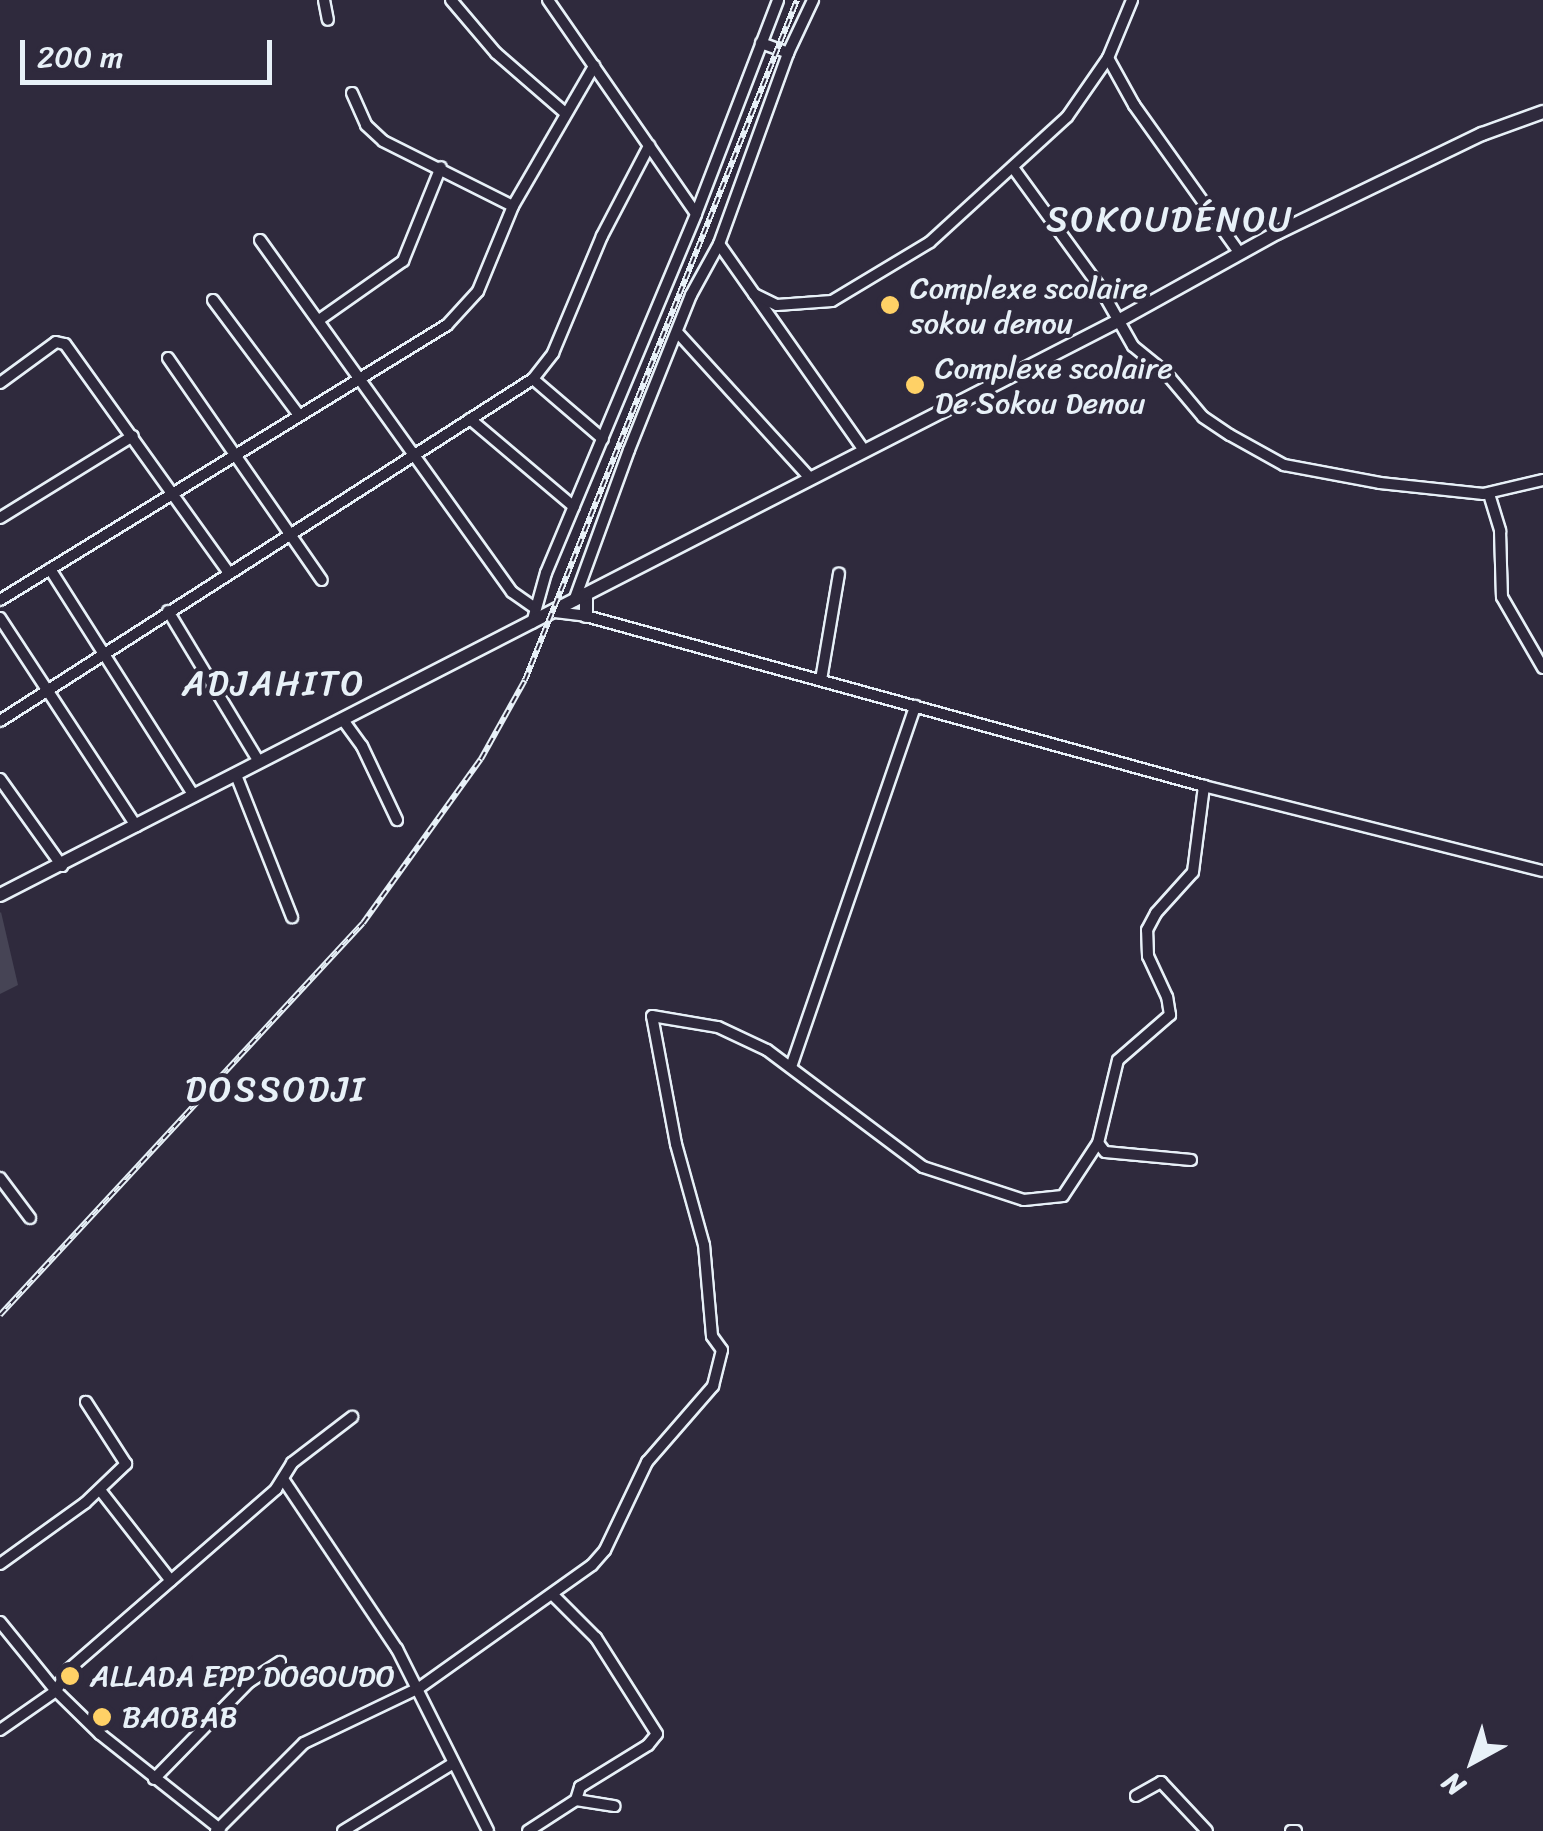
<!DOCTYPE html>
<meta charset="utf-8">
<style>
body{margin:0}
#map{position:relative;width:1543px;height:1831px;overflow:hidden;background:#2f2a3d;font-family:Sriracha,sans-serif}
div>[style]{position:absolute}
.green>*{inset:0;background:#464455}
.roads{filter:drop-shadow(2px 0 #e8f1f8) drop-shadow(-2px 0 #e8f1f8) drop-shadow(0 2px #e8f1f8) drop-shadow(0 -2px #e8f1f8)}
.minor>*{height:10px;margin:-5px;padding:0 5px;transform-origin:5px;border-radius:5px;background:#2f2a3d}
.major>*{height:12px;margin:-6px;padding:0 6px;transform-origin:6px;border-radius:6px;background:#2f2a3d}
.rail>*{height:6px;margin-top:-3px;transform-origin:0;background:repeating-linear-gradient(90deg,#2f2a3d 0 8px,#e8f1f8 0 16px);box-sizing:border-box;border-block:2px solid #e8f1f8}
.dots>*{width:28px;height:28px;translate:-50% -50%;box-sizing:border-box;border:5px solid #2f2a3d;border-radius:50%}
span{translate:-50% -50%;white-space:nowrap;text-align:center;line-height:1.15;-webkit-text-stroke:8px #2f2a3d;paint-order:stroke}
.poi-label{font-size:30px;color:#e8f1f8}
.left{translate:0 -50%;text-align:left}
.quarter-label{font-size:35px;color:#e8f1f8;letter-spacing:2.5px}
.north{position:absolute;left:1423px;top:1711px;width:100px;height:100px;-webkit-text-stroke:8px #2f2a3d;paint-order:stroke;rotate:220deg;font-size:28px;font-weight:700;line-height:40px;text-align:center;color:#e8f1f8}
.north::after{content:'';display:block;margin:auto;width:35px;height:45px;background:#e8f1f8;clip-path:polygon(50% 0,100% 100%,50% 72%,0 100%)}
.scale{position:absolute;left:20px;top:40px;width:252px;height:45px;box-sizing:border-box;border:5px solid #e8f1f8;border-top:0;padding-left:12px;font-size:30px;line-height:35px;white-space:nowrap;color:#e8f1f8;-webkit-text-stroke:8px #2f2a3d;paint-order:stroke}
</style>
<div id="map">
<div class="green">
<i style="clip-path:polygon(1px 912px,18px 985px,0 994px,0 913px)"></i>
</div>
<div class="roads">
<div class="minor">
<i style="left:324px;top:0;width:20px;rotate:79deg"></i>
<i style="left:451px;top:0;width:70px;rotate:49.7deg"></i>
<i style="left:496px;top:53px;width:90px;rotate:40.9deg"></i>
<i style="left:548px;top:0;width:260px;rotate:55.3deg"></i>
<i style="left:761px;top:43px;width:29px;rotate:20deg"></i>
<i style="left:1108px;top:58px;width:54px;rotate:61deg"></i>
<i style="left:1134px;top:105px;width:181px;rotate:54.5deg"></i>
<i style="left:352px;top:93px;width:35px;rotate:66deg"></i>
<i style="left:366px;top:125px;width:23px;rotate:43deg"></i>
<i style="left:383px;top:141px;width:145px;rotate:26.6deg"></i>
<i style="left:1014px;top:169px;width:145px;rotate:54deg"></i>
<i style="left:1099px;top:286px;width:69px;rotate:60.5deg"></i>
<i style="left:1133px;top:346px;width:43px;rotate:39.3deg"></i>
<i style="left:1166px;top:373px;width:57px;rotate:49.9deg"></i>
<i style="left:1203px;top:417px;width:32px;rotate:34deg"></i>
<i style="left:1230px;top:435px;width:62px;rotate:29.1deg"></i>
<i style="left:1284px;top:465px;width:98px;rotate:10.6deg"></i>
<i style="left:1380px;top:483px;width:104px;rotate:6.1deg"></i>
<i style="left:1483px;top:494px;width:62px;rotate:-13.1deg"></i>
<i style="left:260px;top:240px;width:433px;rotate:54.4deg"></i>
<i style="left:512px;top:592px;width:28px;rotate:35deg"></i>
<i style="left:719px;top:244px;width:252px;rotate:54.9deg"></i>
<i style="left:754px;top:294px;width:25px;rotate:26deg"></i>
<i style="left:777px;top:305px;width:55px;rotate:-4.2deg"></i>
<i style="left:832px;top:301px;width:114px;rotate:-31deg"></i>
<i style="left:930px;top:242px;width:185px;rotate:-42.4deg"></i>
<i style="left:1067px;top:117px;width:72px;rotate:-55.2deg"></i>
<i style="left:1108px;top:58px;width:63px;rotate:-67.5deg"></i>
<i style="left:213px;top:300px;width:142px;rotate:53.3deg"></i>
<i style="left:319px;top:320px;width:103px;rotate:-35.1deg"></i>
<i style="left:403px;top:261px;width:101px;rotate:-68deg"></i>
<i style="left:677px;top:332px;width:197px;rotate:47.7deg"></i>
<i style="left:168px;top:358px;width:270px;rotate:55.3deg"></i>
<i style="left:533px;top:379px;width:92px;rotate:40.6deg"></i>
<i style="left:0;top:383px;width:69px;rotate:-36.2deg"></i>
<i style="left:56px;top:342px;width:9px;rotate:13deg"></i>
<i style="left:65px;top:344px;width:280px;rotate:54.4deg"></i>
<i style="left:470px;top:419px;width:136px;rotate:40.2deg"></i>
<i style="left:1489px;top:494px;width:39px;rotate:73deg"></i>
<i style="left:1500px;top:531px;width:66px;rotate:88.3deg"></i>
<i style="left:1502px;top:597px;width:82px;rotate:60deg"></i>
<i style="left:0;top:518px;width:156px;rotate:-31.7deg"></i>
<i style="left:50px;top:569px;width:269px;rotate:57.6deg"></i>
<i style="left:0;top:600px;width:525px;rotate:-31.6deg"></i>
<i style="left:447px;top:325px;width:46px;rotate:-47.6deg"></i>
<i style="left:478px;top:291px;width:92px;rotate:-67.6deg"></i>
<i style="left:513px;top:206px;width:162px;rotate:-59.9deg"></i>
<i style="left:574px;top:601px;width:161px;rotate:-70deg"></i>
<i style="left:629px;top:450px;width:167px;rotate:-68.2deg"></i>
<i style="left:691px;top:295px;width:58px;rotate:-61.2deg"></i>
<i style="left:719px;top:244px;width:203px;rotate:-70.1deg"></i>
<i style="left:788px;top:53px;width:59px;rotate:-64.7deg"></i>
<i style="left:168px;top:611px;width:176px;rotate:58.9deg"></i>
<i style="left:555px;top:612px;width:31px;rotate:7deg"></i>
<i style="left:586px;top:616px;width:641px;rotate:15.38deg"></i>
<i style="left:1204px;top:786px;width:349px;rotate:14.1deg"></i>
<i style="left:0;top:618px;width:249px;rotate:56.8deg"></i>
<i style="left:532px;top:623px;width:52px;rotate:-74.4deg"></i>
<i style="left:546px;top:573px;width:389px;rotate:-67.3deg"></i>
<i style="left:696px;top:214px;width:229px;rotate:-69deg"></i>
<i style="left:821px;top:680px;width:108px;rotate:-80.4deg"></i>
<i style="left:343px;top:720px;width:32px;rotate:54deg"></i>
<i style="left:362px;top:746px;width:82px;rotate:64.7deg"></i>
<i style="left:0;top:721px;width:633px;rotate:-32.69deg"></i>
<i style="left:533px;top:379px;width:33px;rotate:-52deg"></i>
<i style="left:553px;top:353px;width:127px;rotate:-67.3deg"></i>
<i style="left:602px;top:236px;width:102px;rotate:-62.4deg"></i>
<i style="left:236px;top:775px;width:153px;rotate:68.5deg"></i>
<i style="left:0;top:779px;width:107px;rotate:54.5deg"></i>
<i style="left:791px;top:1067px;width:382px;rotate:-71deg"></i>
<i style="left:1191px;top:1160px;width:86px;rotate:-174.7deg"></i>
<i style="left:1105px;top:1152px;width:11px;rotate:-128deg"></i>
<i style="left:1098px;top:1143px;width:85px;rotate:-76.5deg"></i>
<i style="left:1118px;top:1060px;width:69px;rotate:-40.9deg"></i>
<i style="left:1170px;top:1015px;width:18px;rotate:-99deg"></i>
<i style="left:1167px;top:997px;width:45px;rotate:-114.9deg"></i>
<i style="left:1148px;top:956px;width:26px;rotate:-92deg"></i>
<i style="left:1147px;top:930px;width:19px;rotate:-62deg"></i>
<i style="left:1156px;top:913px;width:55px;rotate:-47.9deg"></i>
<i style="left:1193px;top:872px;width:87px;rotate:-82.7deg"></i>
<i style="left:0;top:1178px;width:50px;rotate:53.1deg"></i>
<i style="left:283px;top:1479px;width:205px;rotate:56.2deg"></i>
<i style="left:397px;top:1649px;width:203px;rotate:63.4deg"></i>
<i style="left:100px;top:1490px;width:115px;rotate:52deg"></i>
<i style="left:0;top:1564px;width:105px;rotate:-35.7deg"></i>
<i style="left:85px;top:1503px;width:57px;rotate:-43.6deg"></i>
<i style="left:126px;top:1464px;width:74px;rotate:-122.8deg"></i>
<i style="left:0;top:1622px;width:89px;rotate:50.9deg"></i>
<i style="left:56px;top:1691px;width:62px;rotate:44.3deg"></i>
<i style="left:100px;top:1734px;width:153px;rotate:38.4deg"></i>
<i style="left:0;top:1730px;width:68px;rotate:-34.9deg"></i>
<i style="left:56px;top:1691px;width:24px;rotate:-60deg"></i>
<i style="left:68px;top:1670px;width:276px;rotate:-41deg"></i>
<i style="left:276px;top:1489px;width:31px;rotate:-58deg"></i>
<i style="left:292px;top:1463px;width:76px;rotate:-37.5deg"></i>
<i style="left:154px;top:1779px;width:136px;rotate:-45.6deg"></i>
<i style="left:249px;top:1682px;width:37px;rotate:-33deg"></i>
<i style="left:1136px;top:1796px;width:29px;rotate:-29deg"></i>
<i style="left:1161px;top:1782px;width:67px;rotate:46.8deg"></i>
<i style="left:576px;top:1800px;width:39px;rotate:9deg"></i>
<i style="left:216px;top:1831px;width:124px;rotate:-45deg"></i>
<i style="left:304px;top:1743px;width:127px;rotate:-25.6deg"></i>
<i style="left:419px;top:1688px;width:212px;rotate:-35.4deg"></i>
<i style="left:592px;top:1565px;width:20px;rotate:-49deg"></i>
<i style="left:605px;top:1550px;width:98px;rotate:-64.5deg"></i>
<i style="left:647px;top:1462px;width:101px;rotate:-49deg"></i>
<i style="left:713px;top:1386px;width:37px;rotate:-76deg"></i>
<i style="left:722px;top:1350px;width:17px;rotate:-126deg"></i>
<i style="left:712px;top:1336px;width:91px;rotate:-95deg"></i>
<i style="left:704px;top:1245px;width:105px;rotate:-105.5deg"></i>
<i style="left:676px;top:1144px;width:130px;rotate:-100.6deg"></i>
<i style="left:652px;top:1016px;width:67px;rotate:9.5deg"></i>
<i style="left:718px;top:1027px;width:54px;rotate:25.1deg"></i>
<i style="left:767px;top:1050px;width:195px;rotate:36.9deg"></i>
<i style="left:923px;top:1167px;width:106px;rotate:18.1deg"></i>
<i style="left:1024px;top:1200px;width:39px;rotate:-6deg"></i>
<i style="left:1063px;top:1196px;width:64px;rotate:-56.6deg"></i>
<i style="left:343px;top:1831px;width:128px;rotate:-31.6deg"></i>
<i style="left:528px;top:1831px;width:57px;rotate:-32.9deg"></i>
<i style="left:576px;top:1800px;width:14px;rotate:-73deg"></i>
<i style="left:580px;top:1787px;width:80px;rotate:-31.7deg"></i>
<i style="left:648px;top:1745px;width:14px;rotate:-51deg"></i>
<i style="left:657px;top:1734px;width:114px;rotate:-122.4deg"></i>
<i style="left:596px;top:1638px;width:61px;rotate:-135deg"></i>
<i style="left:1291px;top:1831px;width:5px"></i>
</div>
<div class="major">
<i style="left:586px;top:594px;width:22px;rotate:90deg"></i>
<i style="left:0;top:895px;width:1257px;rotate:-27.18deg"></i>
<i style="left:1118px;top:321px;width:182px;rotate:-29deg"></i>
<i style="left:1277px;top:233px;width:228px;rotate:-25.8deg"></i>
<i style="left:1482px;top:134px;width:65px;rotate:-19.8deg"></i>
</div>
</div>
<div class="rail">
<i style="left:0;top:1315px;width:534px;rotate:-47.2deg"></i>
<i style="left:363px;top:923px;width:202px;rotate:-54.3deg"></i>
<i style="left:481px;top:759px;width:90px;rotate:-60.9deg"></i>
<i style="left:525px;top:680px;width:732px;rotate:-68.2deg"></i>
</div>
<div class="dots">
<i style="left:890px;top:305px;background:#ffd166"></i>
<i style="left:915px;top:385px;background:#ffd166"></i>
<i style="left:70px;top:1676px;background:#ffd166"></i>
<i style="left:102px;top:1717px;background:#ffd166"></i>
</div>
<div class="poi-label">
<span class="left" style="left:910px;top:305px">Complexe scolaire<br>sokou denou</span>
<span class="left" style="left:935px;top:385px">Complexe scolaire<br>De Sokou Denou</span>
<span class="left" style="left:90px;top:1676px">ALLADA EPP DOGOUDO</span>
<span class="left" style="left:122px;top:1717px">BAOBAB</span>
</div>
<div class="quarter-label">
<span style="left:1170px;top:219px">SOKOUDÉNOU</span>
<span style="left:274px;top:683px">ADJAHITO</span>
<span style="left:276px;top:1089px">DOSSODJI</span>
</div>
<div class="north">N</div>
<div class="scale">200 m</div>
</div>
